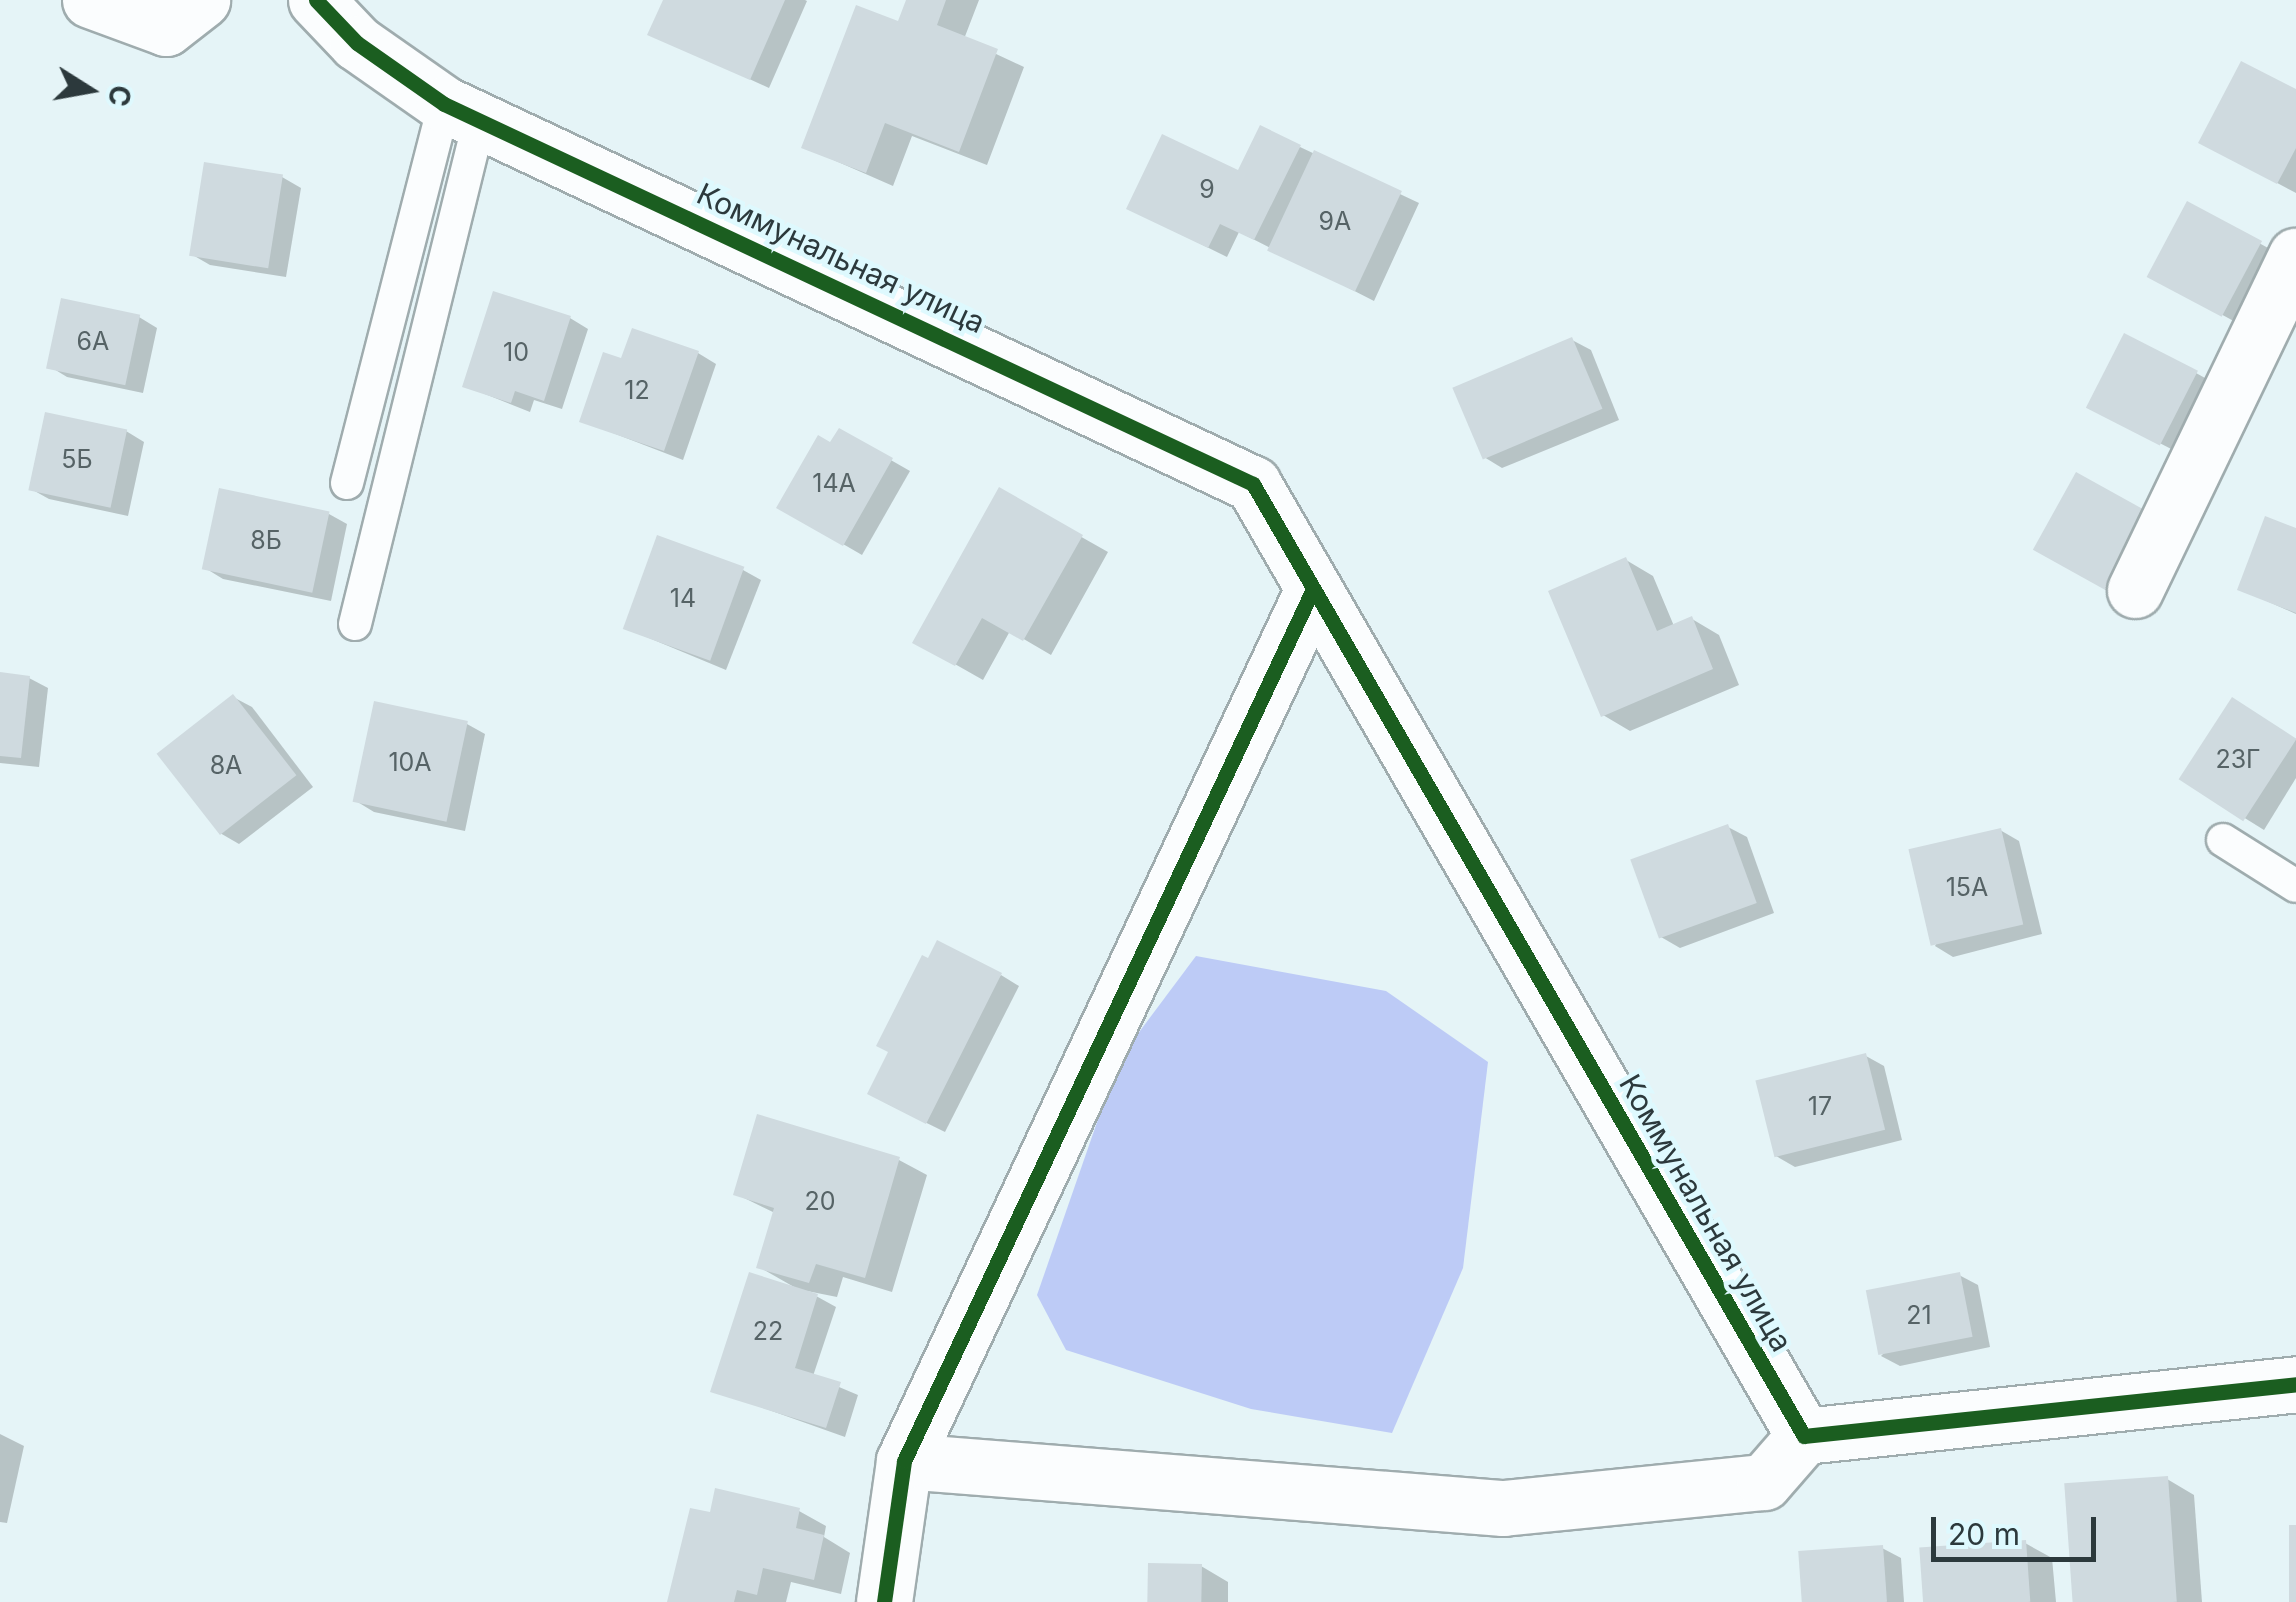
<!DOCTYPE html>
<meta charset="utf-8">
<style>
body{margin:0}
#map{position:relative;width:2296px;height:1602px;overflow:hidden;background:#e5f4f7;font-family:Inter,sans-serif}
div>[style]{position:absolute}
.water>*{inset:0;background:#bdcbf6}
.shadow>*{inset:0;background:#0003}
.building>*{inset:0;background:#cfdadf;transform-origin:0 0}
.roads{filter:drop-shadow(2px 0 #9facae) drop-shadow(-2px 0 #9facae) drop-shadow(0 2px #9facae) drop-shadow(0 -2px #9facae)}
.service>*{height:32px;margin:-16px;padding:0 16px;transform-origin:16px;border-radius:16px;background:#fbfdfe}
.minor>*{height:55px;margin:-27.5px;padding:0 27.5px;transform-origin:27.5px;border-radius:27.5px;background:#fbfdfe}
.cycleway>*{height:15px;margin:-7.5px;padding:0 7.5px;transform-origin:7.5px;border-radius:7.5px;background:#1b5e20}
span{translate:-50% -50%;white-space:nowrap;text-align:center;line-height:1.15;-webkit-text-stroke:9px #def9fe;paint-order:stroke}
.number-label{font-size:25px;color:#566366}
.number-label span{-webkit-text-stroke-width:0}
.street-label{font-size:30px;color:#2c393c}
.north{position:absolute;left:40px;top:40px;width:100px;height:100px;-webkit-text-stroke:8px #def9fe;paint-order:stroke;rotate:101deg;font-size:28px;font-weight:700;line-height:40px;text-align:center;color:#2c393c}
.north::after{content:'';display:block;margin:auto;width:35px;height:45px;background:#2c393c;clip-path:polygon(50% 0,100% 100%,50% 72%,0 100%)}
.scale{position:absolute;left:1931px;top:1517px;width:165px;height:45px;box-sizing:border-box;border:5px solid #2c393c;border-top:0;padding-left:12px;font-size:30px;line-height:35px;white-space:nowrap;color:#2c393c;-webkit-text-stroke:8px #def9fe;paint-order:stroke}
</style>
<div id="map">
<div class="water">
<i style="clip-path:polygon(1196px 956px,1386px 991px,1488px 1062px,1463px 1268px,1392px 1433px,1251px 1409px,1066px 1350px,1037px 1295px,1119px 1059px)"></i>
</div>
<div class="shadow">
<i style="clip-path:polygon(665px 0,805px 0,807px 1px,769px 88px,651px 34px)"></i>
<i style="clip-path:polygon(909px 0,979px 0,964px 39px,1024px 67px,987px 165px,912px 136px,893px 186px,804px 147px,899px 24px)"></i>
<i style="clip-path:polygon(2296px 92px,2296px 193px,2219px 152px)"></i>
<i style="clip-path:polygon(1300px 147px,1419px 203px,1374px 301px,1239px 232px,1227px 257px,1148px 218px)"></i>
<i style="clip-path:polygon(282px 177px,301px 188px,286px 277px,210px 265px,191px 254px)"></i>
<i style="clip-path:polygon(2188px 204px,2279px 254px,2241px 325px,2169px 286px)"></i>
<i style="clip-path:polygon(139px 317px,157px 328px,143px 393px,67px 377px,49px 366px)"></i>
<i style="clip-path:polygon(570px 318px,588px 329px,562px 409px,534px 400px,530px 412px,465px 386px)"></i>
<i style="clip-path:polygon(1572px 340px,1591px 350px,1619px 420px,1502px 468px,1484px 457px)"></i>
<i style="clip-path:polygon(698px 353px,716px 364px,683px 460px,582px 421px)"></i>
<i style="clip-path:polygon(2196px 373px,2214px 383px,2179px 453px,2107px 416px)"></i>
<i style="clip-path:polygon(126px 431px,144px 442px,128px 516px,49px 499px,31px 489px)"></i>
<i style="clip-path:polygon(840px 431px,910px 471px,862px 555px,779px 507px)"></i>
<i style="clip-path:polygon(1000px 491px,1108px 552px,1051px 655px,1010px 631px,983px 680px,916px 642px)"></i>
<i style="clip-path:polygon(329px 514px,347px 524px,331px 601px,223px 579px,205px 568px)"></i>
<i style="clip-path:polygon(2296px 531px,2296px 614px,2240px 589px)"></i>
<i style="clip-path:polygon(1626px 560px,1653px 576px,1674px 626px,1692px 619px,1719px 635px,1739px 685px,1630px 731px,1603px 715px)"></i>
<i style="clip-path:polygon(743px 570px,761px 580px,726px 670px,625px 628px)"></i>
<i style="clip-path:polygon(0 675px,29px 678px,48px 688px,39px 767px,0 763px)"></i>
<i style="clip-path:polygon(233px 697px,252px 707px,313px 787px,239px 844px,220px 833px)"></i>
<i style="clip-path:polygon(2251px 711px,2296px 740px,2296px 778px,2264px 830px,2182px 779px)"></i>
<i style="clip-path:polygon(467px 724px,485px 734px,465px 831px,374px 812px,356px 801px)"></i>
<i style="clip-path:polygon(1728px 827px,1747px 837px,1774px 913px,1680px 948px,1661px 937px)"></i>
<i style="clip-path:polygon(2000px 830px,2019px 841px,2042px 934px,1953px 957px,1935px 946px)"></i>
<i style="clip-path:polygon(1001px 975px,1019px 986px,945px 1132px,888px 1104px)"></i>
<i style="clip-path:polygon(1866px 1056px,1884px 1066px,1902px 1140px,1795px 1167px,1776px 1156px)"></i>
<i style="clip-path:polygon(758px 1117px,899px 1160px,927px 1175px,892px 1292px,843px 1277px,837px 1297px,807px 1291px,836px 1307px,813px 1376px,858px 1395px,845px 1437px,713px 1390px,794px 1287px,759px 1267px,775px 1213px,736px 1194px)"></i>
<i style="clip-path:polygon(1959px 1275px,1978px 1285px,1990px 1347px,1900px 1366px,1881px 1356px)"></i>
<i style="clip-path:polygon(0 1434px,24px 1446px,7px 1523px,0 1522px)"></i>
<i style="clip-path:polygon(2167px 1479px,2194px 1495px,2202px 1602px,2075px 1602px)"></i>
<i style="clip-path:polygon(799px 1511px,826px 1526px,824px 1537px,850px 1553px,841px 1594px,791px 1582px,786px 1602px,670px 1602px,711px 1515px)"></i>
<i style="clip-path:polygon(2025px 1543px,2052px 1558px,2056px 1602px,1925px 1602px)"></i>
<i style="clip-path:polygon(1882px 1548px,1901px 1558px,1904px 1602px,1804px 1602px)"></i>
<i style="clip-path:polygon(1201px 1566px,1228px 1582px,1228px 1602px,1150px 1602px)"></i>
</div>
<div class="building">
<i style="clip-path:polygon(663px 0,785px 0,750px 80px,647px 35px)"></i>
<i style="clip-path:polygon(906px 0,946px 0,937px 25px,998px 49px,959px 152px,885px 123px,866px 173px,801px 148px,856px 5px,898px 21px)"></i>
<i style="clip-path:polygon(2241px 61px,2296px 89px,2296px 148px,2277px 184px,2198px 143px)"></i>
<i style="clip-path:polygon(1260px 125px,1301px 145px,1254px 240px,1220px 224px,1208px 248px,1126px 209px,1162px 134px,1238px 170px)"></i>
<i style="left:1314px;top:150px;width:97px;height:111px;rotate:25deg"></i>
<i style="left:204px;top:162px;width:80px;height:95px;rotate:9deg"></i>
<i style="left:2187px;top:201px;width:85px;height:86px;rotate:28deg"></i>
<i style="clip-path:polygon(493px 291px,571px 316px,544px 401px,515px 391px,511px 403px,462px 387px)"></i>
<i style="left:61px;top:298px;width:81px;height:72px;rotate:12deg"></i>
<i style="clip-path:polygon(632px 328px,699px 351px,664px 451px,579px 422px,603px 352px,621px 358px)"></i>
<i style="left:2124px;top:333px;width:83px;height:84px;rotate:27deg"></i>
<i style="left:1572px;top:337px;width:78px;height:130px;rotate:67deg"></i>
<i style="left:45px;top:412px;width:84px;height:80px;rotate:12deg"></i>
<i style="clip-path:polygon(839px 428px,893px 458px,843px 546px,776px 508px,818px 435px,830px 442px)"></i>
<i style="left:2076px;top:472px;width:89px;height:89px;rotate:29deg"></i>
<i style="clip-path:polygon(999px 487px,1083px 535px,1023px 641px,982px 618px,955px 666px,912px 643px)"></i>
<i style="left:219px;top:488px;width:113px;height:83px;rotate:12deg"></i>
<i style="clip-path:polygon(2265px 516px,2296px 528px,2296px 613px,2237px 590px)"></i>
<i style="left:657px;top:535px;width:93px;height:100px;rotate:20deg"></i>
<i style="clip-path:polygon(1626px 557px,1657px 631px,1692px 616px,1713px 669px,1601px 717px,1548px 591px)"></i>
<i style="clip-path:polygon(0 672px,30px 676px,21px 758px,0 756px)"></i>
<i style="left:233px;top:694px;width:103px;height:97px;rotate:52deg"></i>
<i style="left:2232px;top:697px;width:77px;height:98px;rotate:33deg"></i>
<i style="left:374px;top:701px;width:96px;height:103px;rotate:12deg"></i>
<i style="left:1728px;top:824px;width:84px;height:104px;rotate:70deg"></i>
<i style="left:2001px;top:828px;width:99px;height:95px;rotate:77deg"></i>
<i style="clip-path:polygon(937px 940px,1002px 973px,926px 1124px,867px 1094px,888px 1052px,876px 1046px,922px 955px,928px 958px)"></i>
<i style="left:1866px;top:1053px;width:79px;height:114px;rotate:76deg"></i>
<i style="clip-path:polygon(757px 1114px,900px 1157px,865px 1278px,816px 1264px,809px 1283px,756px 1268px,774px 1208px,733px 1195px)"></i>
<i style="clip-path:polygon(749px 1272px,818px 1294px,795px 1368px,841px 1382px,826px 1428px,710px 1392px)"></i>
<i style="left:1960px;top:1272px;width:66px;height:96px;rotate:79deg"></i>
<i style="left:2168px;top:1476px;width:126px;height:104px;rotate:86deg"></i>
<i style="clip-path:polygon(715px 1488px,800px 1508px,796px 1528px,824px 1535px,814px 1580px,763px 1568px,757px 1595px,737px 1590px,734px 1602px,667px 1602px,690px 1508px,710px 1512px)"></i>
<i style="left:2289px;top:1525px;width:7px;height:77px"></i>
<i style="left:2026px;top:1540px;width:62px;height:107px;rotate:86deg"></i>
<i style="left:1883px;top:1545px;width:57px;height:85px;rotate:86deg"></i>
<i style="left:1148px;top:1563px;width:54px;height:39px;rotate:1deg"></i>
</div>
<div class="roads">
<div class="service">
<i style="left:347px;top:483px;width:391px;rotate:-75.6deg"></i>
<i style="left:355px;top:624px;width:521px;rotate:-76.12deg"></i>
<i style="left:2223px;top:840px;width:86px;rotate:32.2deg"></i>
</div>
<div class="minor">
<i style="left:90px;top:0;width:81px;rotate:20.2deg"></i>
<i style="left:166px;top:28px;width:46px;rotate:-37.9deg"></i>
<i style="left:316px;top:0;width:59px;rotate:46.4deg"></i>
<i style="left:357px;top:43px;width:106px;rotate:35deg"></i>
<i style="left:444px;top:104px;width:894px;rotate:25.16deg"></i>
<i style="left:1253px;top:484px;width:1100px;rotate:59.94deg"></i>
<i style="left:1804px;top:1436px;width:495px;rotate:-6deg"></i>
<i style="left:2135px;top:590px;width:371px;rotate:-64.3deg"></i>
<i style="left:904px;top:1461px;width:601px;rotate:4.49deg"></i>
<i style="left:1503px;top:1508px;width:262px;rotate:-5.7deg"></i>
<i style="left:1764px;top:1482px;width:61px;rotate:-49deg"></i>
<i style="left:884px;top:1602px;width:142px;rotate:-81.9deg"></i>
<i style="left:904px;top:1461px;width:963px;rotate:-64.87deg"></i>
</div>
</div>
<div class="cycleway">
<i style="left:316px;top:0;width:59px;rotate:46.4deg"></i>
<i style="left:357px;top:43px;width:106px;rotate:35deg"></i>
<i style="left:444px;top:104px;width:894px;rotate:25.16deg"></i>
<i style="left:1253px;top:484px;width:1100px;rotate:59.94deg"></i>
<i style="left:1804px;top:1436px;width:495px;rotate:-6deg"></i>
<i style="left:884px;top:1602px;width:142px;rotate:-81.9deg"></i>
<i style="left:904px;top:1461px;width:963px;rotate:-64.87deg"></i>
</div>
<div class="number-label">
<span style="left:1207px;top:189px">9</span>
<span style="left:1335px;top:221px">9А</span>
<span style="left:93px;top:341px">6А</span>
<span style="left:516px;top:352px">10</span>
<span style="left:637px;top:390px">12</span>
<span style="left:77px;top:459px">5Б</span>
<span style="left:834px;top:483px">14А</span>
<span style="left:266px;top:540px">8Б</span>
<span style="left:683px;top:598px">14</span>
<span style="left:2238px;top:759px">23Г</span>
<span style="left:410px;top:762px">10А</span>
<span style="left:226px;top:765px">8А</span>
<span style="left:1967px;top:887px">15А</span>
<span style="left:1820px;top:1106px">17</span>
<span style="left:820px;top:1201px">20</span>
<span style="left:1919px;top:1315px">21</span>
<span style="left:768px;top:1331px">22</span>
</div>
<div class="street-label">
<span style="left:841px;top:258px;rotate:25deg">Коммунальная улица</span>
<span style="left:1706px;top:1213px;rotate:60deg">Коммунальная улица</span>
</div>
<div class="north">С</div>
<div class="scale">20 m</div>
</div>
